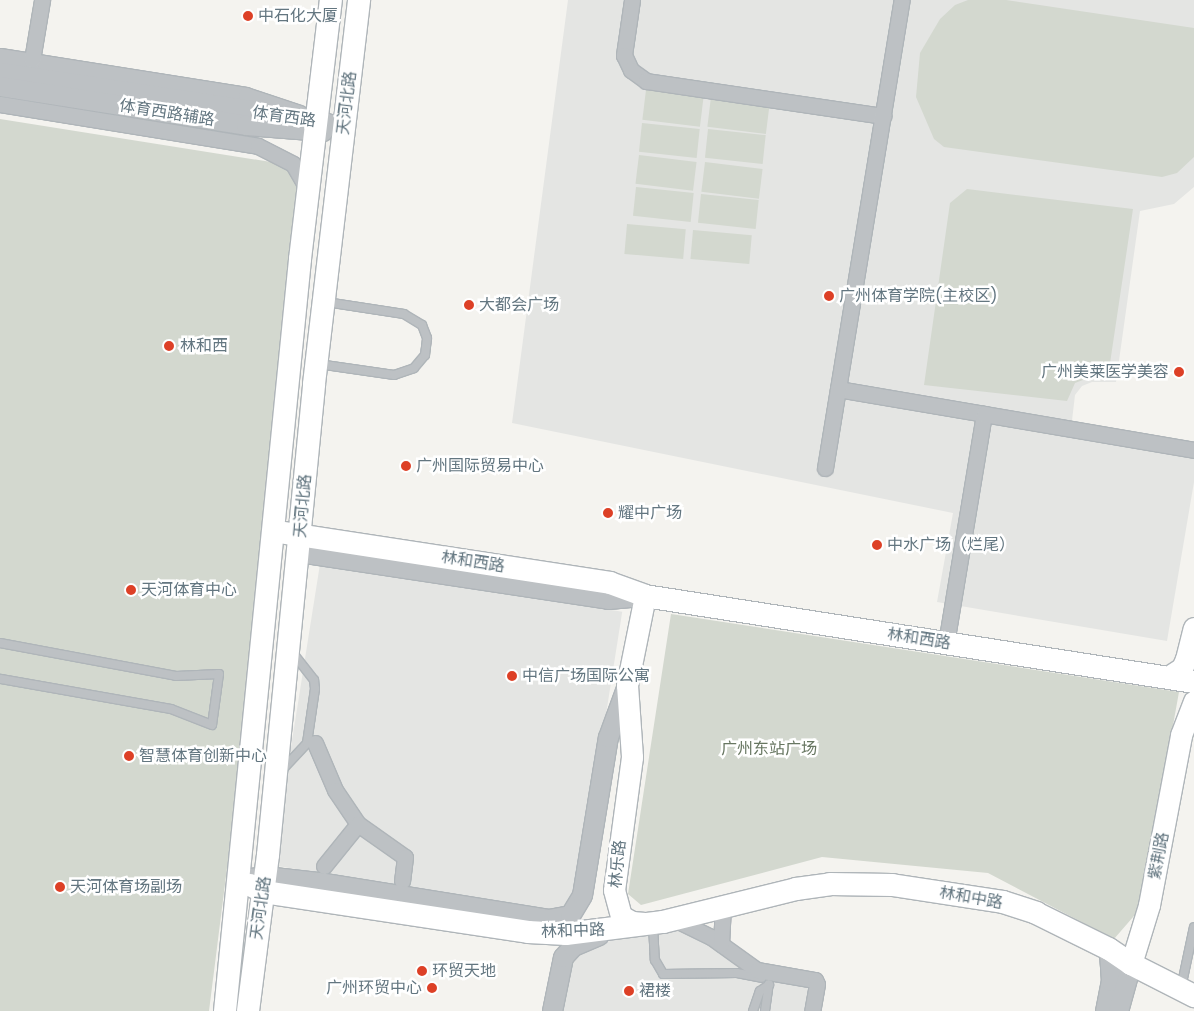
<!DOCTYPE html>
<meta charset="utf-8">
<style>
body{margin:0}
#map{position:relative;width:1194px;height:1011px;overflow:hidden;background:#f4f3ef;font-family:Poppins,"Noto Sans SC",sans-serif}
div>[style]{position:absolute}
.built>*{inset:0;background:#e4e5e3;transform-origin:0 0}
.green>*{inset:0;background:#d3d8cf;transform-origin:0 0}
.roads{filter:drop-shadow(1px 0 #afb5b9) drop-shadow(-1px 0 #afb5b9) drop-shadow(0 1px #afb5b9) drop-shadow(0 -1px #afb5b9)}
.service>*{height:8px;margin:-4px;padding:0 4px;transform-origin:4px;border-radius:4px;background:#bdc1c4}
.minor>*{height:15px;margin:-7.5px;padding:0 7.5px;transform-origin:7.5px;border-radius:7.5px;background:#bdc1c4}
.tertiary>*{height:19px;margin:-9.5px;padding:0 9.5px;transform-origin:9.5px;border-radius:9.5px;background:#bdc1c4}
.secondary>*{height:21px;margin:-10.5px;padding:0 10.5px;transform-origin:10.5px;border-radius:10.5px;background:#fff}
.primary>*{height:22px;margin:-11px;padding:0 11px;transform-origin:11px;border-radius:11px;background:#fff}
.dots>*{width:14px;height:14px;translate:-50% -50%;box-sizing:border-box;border:2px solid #fff;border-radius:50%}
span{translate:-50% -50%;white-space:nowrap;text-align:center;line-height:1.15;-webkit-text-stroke:5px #fff;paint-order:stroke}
.poi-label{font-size:16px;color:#637680}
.left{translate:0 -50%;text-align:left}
.right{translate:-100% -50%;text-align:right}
.street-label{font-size:16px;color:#637680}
.park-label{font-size:16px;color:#687762}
</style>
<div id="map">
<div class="built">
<i style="clip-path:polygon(568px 0,1194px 0,1194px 187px,1174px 204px,1140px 211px,1116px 382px,1092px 382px,1082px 386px,1075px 395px,1071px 429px,1194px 450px,1194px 482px,1167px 641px,937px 602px,953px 513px,512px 423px)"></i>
<i style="left:320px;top:564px;width:306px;height:305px;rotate:9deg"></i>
<i style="clip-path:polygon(676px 926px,727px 951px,813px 983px,809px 1011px,558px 1011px,568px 962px,580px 948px)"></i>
</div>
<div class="green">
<i style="clip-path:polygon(968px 0,1006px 0,1194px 28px,1194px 157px,1177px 173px,1162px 177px,944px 147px,934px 139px,916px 97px,920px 53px,940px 19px,955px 5px)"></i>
<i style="left:646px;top:90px;width:58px;height:30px;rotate:7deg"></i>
<i style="left:711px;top:97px;width:59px;height:30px;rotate:7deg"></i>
<i style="clip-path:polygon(0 119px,315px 169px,209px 1011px,0 1011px)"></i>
<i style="left:642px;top:123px;width:58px;height:29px;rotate:6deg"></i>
<i style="left:708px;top:129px;width:58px;height:29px;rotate:6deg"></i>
<i style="left:639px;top:155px;width:58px;height:29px;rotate:7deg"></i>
<i style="left:705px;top:162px;width:58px;height:30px;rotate:7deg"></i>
<i style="left:636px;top:187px;width:58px;height:29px;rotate:6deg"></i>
<i style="clip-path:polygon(967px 189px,1133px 209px,1109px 370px,1075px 383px,1067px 401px,924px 385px,950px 203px)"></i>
<i style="left:701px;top:194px;width:58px;height:29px;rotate:6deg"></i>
<i style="left:627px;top:224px;width:59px;height:30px;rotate:5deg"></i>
<i style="left:693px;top:230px;width:59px;height:29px;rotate:5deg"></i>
<i style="clip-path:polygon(671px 614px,1179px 692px,1140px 909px,1114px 939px,988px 873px,822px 857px,641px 905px,628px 894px)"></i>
</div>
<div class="roads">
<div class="service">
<i style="left:318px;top:364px;width:77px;rotate:8.2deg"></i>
<i style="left:394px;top:375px;width:21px;rotate:-19deg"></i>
<i style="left:414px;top:368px;width:17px;rotate:-50deg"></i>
<i style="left:425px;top:355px;width:17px;rotate:-83deg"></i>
<i style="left:427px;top:338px;width:14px;rotate:-111deg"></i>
<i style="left:422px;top:325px;width:21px;rotate:-149deg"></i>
<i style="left:404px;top:314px;width:79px;rotate:-171.3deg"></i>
<i style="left:0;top:643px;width:179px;rotate:10.6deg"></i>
<i style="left:176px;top:676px;width:43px;rotate:-2.7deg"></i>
<i style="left:219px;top:674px;width:51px;rotate:97.8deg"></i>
<i style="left:212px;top:725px;width:44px;rotate:-158.7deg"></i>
<i style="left:171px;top:709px;width:174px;rotate:-170deg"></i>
<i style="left:282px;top:770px;width:37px;rotate:-47deg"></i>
<i style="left:307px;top:743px;width:55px;rotate:-81.6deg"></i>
<i style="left:315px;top:689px;width:9px;rotate:-96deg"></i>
<i style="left:314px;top:680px;width:36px;rotate:-128deg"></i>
<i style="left:653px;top:925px;width:35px;rotate:87deg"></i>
<i style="left:655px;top:960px;width:16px;rotate:60deg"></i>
<i style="left:663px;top:974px;width:74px;rotate:-0.8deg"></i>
<i style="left:737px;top:973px;width:25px;rotate:11deg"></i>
<i style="left:1181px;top:988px;width:62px;rotate:-78deg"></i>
<i style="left:753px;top:1011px;width:21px;rotate:-71deg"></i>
<i style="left:760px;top:991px;width:11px;rotate:-34deg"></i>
<i style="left:765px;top:1011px;width:27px;rotate:-82deg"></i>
</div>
<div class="minor">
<i style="left:632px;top:0;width:56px;rotate:98.3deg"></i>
<i style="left:624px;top:55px;width:17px;rotate:65deg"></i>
<i style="left:631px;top:70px;width:19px;rotate:36deg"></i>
<i style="left:646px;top:81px;width:240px;rotate:8.4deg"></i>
<i style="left:0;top:56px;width:249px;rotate:9deg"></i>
<i style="left:246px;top:95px;width:57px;rotate:18.4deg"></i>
<i style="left:32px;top:60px;width:61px;rotate:-80.5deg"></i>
<i style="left:0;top:104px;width:261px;rotate:9.2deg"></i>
<i style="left:258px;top:146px;width:39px;rotate:27deg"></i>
<i style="left:293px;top:164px;width:30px;rotate:60deg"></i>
<i style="left:838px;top:389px;width:148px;rotate:9.7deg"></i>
<i style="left:984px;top:414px;width:233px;rotate:99.4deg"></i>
<i style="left:984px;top:414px;width:213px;rotate:9.7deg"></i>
<i style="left:825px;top:468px;width:474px;rotate:-80.7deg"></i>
<i style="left:315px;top:743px;width:51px;rotate:66.9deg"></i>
<i style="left:335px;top:790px;width:41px;rotate:55.9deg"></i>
<i style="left:358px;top:824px;width:54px;rotate:129deg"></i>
<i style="left:358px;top:824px;width:57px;rotate:35.1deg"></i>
<i style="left:405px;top:857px;width:24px;rotate:97deg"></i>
<i style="left:674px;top:919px;width:41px;rotate:25.9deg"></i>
<i style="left:711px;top:937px;width:57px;rotate:35.7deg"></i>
<i style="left:757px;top:970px;width:59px;rotate:9.8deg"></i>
<i style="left:815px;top:980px;width:4px;rotate:63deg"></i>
<i style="left:817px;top:984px;width:27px;rotate:100deg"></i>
<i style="left:721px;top:944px;width:35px;rotate:-87deg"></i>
</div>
<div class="tertiary">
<i style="left:0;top:72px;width:321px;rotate:8.6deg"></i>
<i style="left:317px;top:120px;width:28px;rotate:17deg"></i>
<i style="left:0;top:86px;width:249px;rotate:9deg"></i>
<i style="left:246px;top:125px;width:77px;rotate:4.5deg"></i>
<i style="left:299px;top:552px;width:313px;rotate:8.6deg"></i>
<i style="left:608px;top:599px;width:36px;rotate:-5deg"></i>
<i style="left:251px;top:878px;width:14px;rotate:-8deg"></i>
<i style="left:265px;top:876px;width:53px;rotate:6.5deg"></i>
<i style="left:318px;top:882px;width:233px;rotate:9.1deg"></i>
<i style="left:548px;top:919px;width:22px;rotate:-10deg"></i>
<i style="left:570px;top:915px;width:23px;rotate:-59deg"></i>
<i style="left:582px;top:895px;width:160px;rotate:-80.7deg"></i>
<i style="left:608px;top:737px;width:55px;rotate:-69.9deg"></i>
<i style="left:552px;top:1011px;width:55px;rotate:-78.5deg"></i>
<i style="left:563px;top:957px;width:15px;rotate:-48deg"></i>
<i style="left:573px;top:946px;width:28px;rotate:-23deg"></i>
<i style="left:1105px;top:1011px;width:31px;rotate:-79deg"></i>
<i style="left:1111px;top:981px;width:32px;rotate:-94deg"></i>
<i style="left:1118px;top:1011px;width:49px;rotate:-74.5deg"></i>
</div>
<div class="secondary">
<i style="left:645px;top:596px;width:91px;rotate:101.4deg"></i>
<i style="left:627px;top:685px;width:72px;rotate:86deg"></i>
<i style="left:632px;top:757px;width:134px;rotate:97.7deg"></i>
<i style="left:614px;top:890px;width:27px;rotate:75deg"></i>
<i style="left:621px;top:916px;width:13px;rotate:29deg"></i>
<i style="left:632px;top:922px;width:16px;rotate:4deg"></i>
<i style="left:1168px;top:677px;width:17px;rotate:-33deg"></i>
<i style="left:1182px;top:668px;width:10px;rotate:-66deg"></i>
<i style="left:1186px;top:659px;width:32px;rotate:-76deg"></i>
<i style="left:1131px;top:964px;width:62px;rotate:-73deg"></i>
<i style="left:1149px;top:905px;width:173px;rotate:-79.3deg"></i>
<i style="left:1181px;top:735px;width:36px;rotate:-69deg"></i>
</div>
<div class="primary">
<i style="left:285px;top:533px;width:329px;rotate:8.7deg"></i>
<i style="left:610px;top:583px;width:37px;rotate:20deg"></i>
<i style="left:645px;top:596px;width:556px;rotate:8.9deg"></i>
<i style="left:250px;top:885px;width:16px;rotate:27deg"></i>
<i style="left:264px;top:892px;width:267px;rotate:8.6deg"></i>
<i style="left:528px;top:932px;width:38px;rotate:3deg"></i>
<i style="left:566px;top:934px;width:98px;rotate:-7.1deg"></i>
<i style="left:663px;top:922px;width:137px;rotate:-13.9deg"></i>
<i style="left:796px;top:889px;width:34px;rotate:-8deg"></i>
<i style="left:830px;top:884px;width:62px;rotate:0.9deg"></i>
<i style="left:892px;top:885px;width:112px;rotate:8.7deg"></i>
<i style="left:1003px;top:902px;width:35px;rotate:18deg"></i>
<i style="left:1036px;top:913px;width:81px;rotate:26.3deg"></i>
<i style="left:1109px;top:949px;width:27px;rotate:34deg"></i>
<i style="left:1131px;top:964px;width:71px;rotate:26.9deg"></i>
<i style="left:225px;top:1011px;width:756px;rotate:-84.3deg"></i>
<i style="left:300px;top:259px;width:261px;rotate:-83.2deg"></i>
<i style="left:248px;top:1011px;width:157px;rotate:-82.7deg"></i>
<i style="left:268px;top:855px;width:473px;rotate:-84.4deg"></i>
<i style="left:314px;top:384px;width:387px;rotate:-83.3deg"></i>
</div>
</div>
<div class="dots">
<i style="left:248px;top:16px;background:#dd4026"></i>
<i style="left:829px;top:296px;background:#dd4026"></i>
<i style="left:469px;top:305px;background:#dd4026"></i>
<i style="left:169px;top:346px;background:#dd4026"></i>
<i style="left:1179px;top:372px;background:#dd4026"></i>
<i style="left:406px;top:466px;background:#dd4026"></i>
<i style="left:608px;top:513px;background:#dd4026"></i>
<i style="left:877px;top:545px;background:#dd4026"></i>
<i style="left:131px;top:590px;background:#dd4026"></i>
<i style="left:512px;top:676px;background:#dd4026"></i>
<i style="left:129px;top:756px;background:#dd4026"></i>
<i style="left:60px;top:887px;background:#dd4026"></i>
<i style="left:422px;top:971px;background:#dd4026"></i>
<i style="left:432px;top:988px;background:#dd4026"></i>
<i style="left:629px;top:991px;background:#dd4026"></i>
</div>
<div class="poi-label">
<span class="left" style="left:258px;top:16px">中石化大厦</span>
<span class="left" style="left:839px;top:296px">广州体育学院(主校区)</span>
<span class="left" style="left:479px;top:305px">大都会广场</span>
<span class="left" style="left:180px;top:346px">林和西</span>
<span class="right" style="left:1169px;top:372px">广州美莱医学美容</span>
<span class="left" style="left:416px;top:466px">广州国际贸易中心</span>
<span class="left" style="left:618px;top:513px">耀中广场</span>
<span class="left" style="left:887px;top:545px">中水广场（烂尾）</span>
<span class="left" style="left:141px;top:590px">天河体育中心</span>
<span class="left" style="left:522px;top:676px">中信广场国际公寓</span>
<span class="left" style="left:139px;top:756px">智慧体育创新中心</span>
<span class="left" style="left:70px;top:887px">天河体育场副场</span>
<span class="left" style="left:432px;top:971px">环贸天地</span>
<span class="right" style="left:422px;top:988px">广州环贸中心</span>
<span class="left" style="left:639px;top:991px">裙楼</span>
</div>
<div class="street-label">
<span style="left:347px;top:103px;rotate:-83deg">天河北路</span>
<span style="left:167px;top:113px;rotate:9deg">体育西路辅路</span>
<span style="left:284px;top:117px;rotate:8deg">体育西路</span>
<span style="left:303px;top:506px;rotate:-85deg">天河北路</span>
<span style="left:473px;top:562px;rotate:9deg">林和西路</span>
<span style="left:919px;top:639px;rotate:9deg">林和西路</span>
<span style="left:1159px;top:856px;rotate:-79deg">紫荆路</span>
<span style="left:618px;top:864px;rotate:-84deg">林乐路</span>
<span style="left:971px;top:898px;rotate:10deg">林和中路</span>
<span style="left:261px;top:908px;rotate:-82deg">天河北路</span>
<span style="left:573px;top:931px;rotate:-2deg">林和中路</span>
</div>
<div class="park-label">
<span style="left:769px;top:749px">广州东站广场</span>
</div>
</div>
